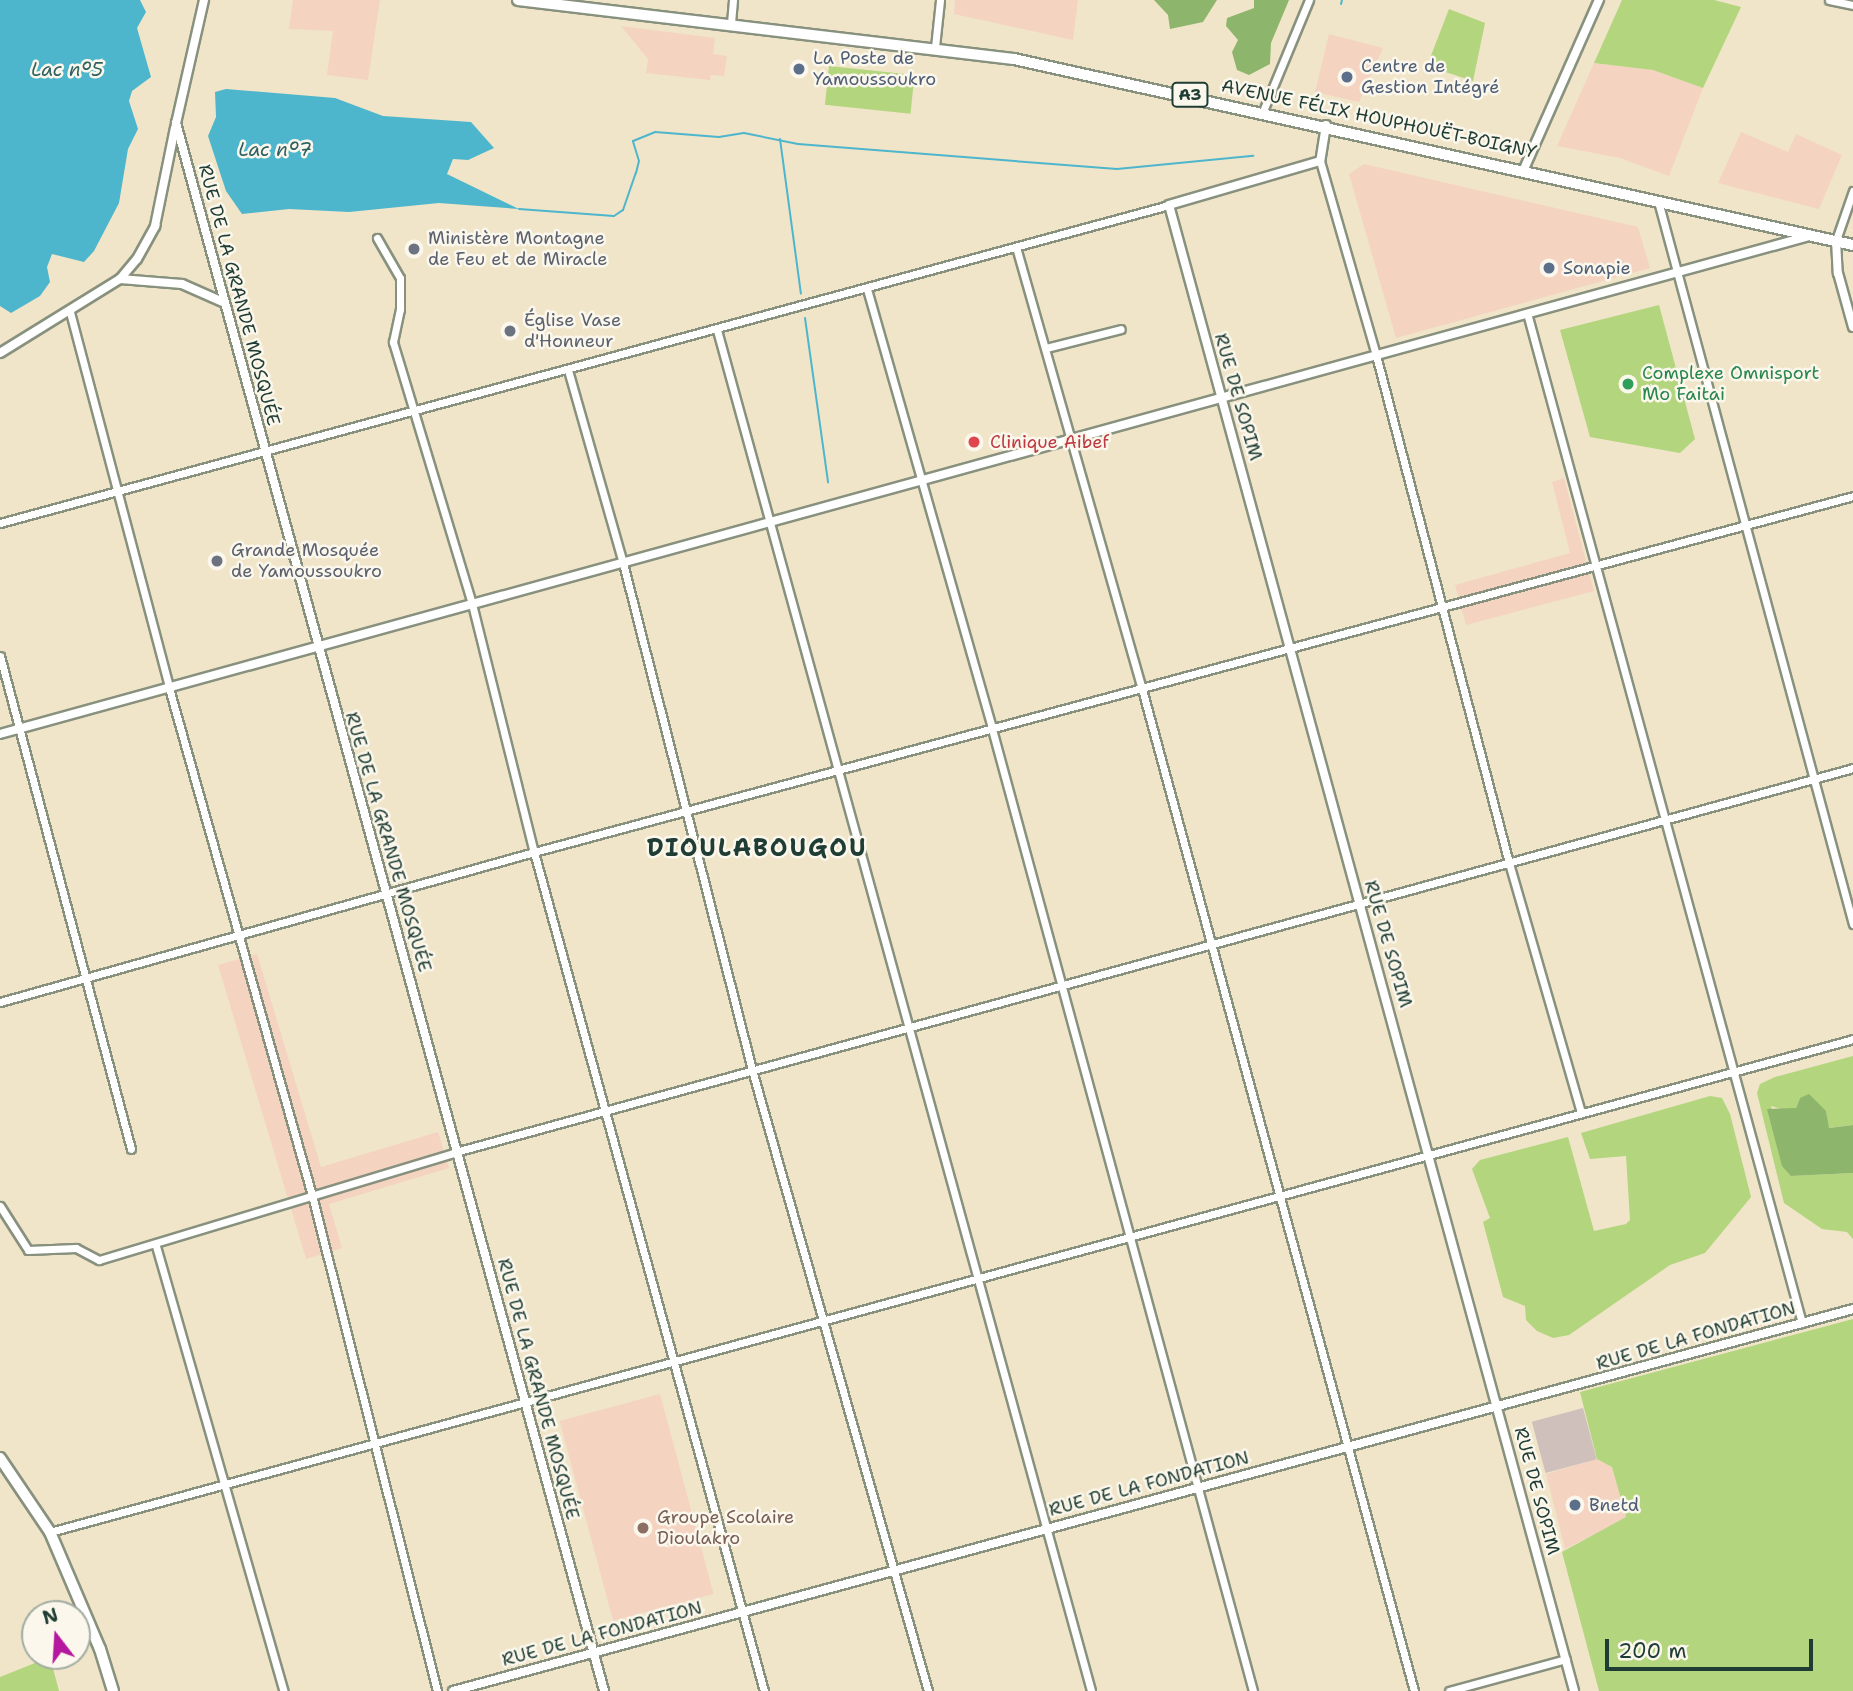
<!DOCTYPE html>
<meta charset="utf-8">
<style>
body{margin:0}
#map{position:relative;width:1853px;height:1691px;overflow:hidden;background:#f0e5c9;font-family:"Shantell Sans",sans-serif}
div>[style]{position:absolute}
.built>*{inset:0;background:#f4d3c1;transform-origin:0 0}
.industrial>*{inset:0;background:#d0c0bc;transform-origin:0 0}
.green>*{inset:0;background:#b2d57d;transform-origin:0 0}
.forest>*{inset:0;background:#8db66c}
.water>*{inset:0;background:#4eb6cc}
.stream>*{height:2px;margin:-1px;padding:0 1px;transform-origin:1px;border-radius:1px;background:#4eb6cc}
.roads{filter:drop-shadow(2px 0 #88917e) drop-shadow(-2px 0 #88917e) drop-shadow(0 2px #88917e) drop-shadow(0 -2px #88917e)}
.minor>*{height:7px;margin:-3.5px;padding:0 3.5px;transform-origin:3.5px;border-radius:3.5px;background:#fff}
.tertiary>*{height:8px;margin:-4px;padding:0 4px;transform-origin:4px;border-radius:4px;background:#fff}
.secondary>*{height:10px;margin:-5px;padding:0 5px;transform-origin:5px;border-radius:5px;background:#fff}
.trunk>*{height:10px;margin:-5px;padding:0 5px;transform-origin:5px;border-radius:5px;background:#fff}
.dots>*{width:19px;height:19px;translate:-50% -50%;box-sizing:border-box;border:4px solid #fbf7ec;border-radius:50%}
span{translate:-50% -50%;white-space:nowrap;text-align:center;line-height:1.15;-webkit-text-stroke:5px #fbf7ec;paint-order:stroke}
.shield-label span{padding:2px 5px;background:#fbf7ec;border:2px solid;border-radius:5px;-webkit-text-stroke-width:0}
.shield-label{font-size:16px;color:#1f3d34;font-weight:700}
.service-label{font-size:18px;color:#4e5e75}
.left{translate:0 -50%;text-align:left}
.street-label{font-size:18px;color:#1f3d34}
.worship-label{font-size:18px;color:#5b616d}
.leisure-label{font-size:18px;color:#27864d}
.health-label{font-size:18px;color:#be3a42}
.education-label{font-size:18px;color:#785e54}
.water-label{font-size:19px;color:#2d6162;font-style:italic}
.district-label{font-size:24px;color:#1f3d34;font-weight:700;letter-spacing:2px}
.north{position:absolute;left:21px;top:1600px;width:70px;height:70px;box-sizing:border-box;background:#fbf7ec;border:2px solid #a3ada2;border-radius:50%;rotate:343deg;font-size:19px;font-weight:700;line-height:28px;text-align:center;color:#1f3d34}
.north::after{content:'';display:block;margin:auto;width:24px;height:32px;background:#b5179e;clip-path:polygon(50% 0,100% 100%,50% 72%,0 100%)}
.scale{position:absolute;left:1605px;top:1639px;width:208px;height:32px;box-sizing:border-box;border:4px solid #1f3d34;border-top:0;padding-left:9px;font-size:21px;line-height:24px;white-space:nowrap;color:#1f3d34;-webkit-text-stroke:5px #fbf7ec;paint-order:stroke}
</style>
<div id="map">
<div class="built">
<i style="clip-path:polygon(293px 0,380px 0,368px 80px,327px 75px,333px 31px,289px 29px)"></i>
<i style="clip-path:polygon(955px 0,1078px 0,1073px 40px,954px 14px)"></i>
<i style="clip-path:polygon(621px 26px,715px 38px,713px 54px,727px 56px,724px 76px,711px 75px,710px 80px,646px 73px,648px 59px)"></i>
<i style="clip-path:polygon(1329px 34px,1383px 48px,1359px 102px,1315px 92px)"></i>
<i style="clip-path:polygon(1594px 63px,1653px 70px,1703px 88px,1669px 176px,1620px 158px,1557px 146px)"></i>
<i style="clip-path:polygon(1741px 132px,1788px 152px,1796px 134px,1842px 155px,1819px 209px,1718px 183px)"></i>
<i style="clip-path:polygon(1364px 164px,1638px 227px,1650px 268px,1396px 338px,1349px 174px)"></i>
<i style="clip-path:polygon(1564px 478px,1594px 591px,1466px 625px,1455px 585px,1570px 553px,1552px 482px)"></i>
<i style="clip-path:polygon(257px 954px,321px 1167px,438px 1132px,449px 1168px,329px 1204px,342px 1248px,306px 1259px,218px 965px)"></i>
<i style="left:660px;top:1394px;width:207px;height:104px;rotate:75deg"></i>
<i style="clip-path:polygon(1597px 1459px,1612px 1467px,1626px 1518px,1565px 1549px,1546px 1474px)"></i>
</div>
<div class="industrial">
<i style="left:1583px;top:1408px;width:53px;height:53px;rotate:75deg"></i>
</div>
<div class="green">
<i style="clip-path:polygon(1622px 0,1714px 0,1741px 7px,1703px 88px,1653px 70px,1594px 63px)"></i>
<i style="clip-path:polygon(1449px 9px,1485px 23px,1473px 81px,1427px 66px)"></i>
<i style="left:829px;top:66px;width:86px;height:39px;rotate:6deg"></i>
<i style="clip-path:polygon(1659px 305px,1695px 439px,1680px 453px,1590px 437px,1560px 330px)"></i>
<i style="clip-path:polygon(1853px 1056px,1853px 1125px,1828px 1128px,1826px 1111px,1800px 1098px,1796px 1108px,1788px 1111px,1771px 1106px,1791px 1176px,1853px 1173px,1853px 1239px,1847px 1232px,1822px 1229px,1784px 1203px,1757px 1093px,1760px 1084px,1775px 1077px)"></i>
<i style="clip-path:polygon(1710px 1096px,1722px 1098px,1730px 1114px,1751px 1197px,1705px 1253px,1670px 1265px,1569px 1335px,1553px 1338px,1537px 1331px,1526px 1320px,1525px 1306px,1503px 1297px,1483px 1222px,1490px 1218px,1472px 1169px,1480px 1160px,1568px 1137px,1594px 1231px,1626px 1224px,1630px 1220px,1626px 1156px,1590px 1159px,1581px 1133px)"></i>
<i style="clip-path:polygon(1853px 1319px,1853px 1691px,1599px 1691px,1562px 1552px,1626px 1517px,1612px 1467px,1597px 1459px,1580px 1392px)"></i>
<i style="clip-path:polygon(50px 1657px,59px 1691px,0 1691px,0 1677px)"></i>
</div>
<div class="forest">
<i style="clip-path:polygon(1154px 0,1217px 0,1203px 22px,1170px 29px,1168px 15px)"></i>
<i style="clip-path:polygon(1254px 0,1289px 0,1271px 43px,1270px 64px,1249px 75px,1237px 70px,1232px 52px,1238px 40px,1226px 26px,1227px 18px,1254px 8px)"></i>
<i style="clip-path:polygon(1809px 1094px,1826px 1111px,1829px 1128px,1853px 1125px,1853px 1173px,1791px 1176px,1782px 1166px,1767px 1109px,1796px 1108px,1800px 1098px)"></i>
</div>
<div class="water">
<i style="clip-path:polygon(0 0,140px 0,146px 12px,137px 28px,151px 77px,132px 91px,129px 101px,138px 129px,128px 149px,119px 203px,94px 251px,84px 262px,52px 254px,47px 267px,50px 282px,40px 296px,11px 313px,0 306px)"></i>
<i style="clip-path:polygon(226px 89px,335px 98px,383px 116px,471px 122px,494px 148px,468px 160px,453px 159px,447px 174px,519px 209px,439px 203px,349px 212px,289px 209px,242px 214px,226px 191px,208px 136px,216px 117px,215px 92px)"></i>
</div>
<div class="stream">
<i style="left:1341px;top:4px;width:4px;rotate:-76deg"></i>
<i style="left:780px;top:139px;width:156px;rotate:82.3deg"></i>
<i style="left:519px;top:209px;width:95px;rotate:4.2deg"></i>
<i style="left:614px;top:216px;width:11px;rotate:-34deg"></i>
<i style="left:623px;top:210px;width:39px;rotate:-71deg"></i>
<i style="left:636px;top:173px;width:12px;rotate:-76deg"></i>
<i style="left:639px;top:161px;width:21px;rotate:-107deg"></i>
<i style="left:633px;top:141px;width:24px;rotate:-22deg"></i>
<i style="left:655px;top:132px;width:64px;rotate:4.5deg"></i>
<i style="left:719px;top:137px;width:25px;rotate:-9deg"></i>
<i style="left:744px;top:133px;width:55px;rotate:11.5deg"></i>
<i style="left:798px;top:144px;width:320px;rotate:4.5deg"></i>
<i style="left:1117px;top:169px;width:137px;rotate:-5.5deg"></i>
<i style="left:805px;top:318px;width:166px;rotate:82deg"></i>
</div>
<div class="roads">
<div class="minor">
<i style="left:1829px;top:0;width:25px;rotate:12deg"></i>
<i style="left:731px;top:23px;width:23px;rotate:-85deg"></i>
<i style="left:935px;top:47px;width:47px;rotate:-83.9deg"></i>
<i style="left:1263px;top:111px;width:120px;rotate:-67.5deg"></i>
<i style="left:1320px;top:161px;width:202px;rotate:73.9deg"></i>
<i style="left:1376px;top:355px;width:525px;rotate:75.33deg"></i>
<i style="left:1509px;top:863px;width:259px;rotate:73.9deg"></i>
<i style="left:1658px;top:201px;width:749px;rotate:74.91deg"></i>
<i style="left:377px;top:238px;width:46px;rotate:60.1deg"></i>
<i style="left:400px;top:278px;width:31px;rotate:90deg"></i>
<i style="left:400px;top:309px;width:34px;rotate:102deg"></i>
<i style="left:393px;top:342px;width:274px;rotate:73.2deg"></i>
<i style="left:472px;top:604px;width:256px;rotate:76deg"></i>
<i style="left:534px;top:852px;width:870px;rotate:74.67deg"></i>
<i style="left:1836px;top:240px;width:52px;rotate:-70.9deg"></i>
<i style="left:1016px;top:247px;width:460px;rotate:74.1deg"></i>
<i style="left:1142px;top:689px;width:1038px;rotate:74.81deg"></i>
<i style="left:867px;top:289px;width:457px;rotate:74.1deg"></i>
<i style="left:992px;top:729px;width:997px;rotate:74.82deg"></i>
<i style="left:70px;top:312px;width:389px;rotate:75.2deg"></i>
<i style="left:169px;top:688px;width:531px;rotate:74.26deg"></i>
<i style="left:313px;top:1199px;width:507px;rotate:75.85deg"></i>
<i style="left:1527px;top:313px;width:1047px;rotate:74.77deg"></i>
<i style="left:717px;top:330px;width:1411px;rotate:74.63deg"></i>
<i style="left:1046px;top:348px;width:77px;rotate:-14.2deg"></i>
<i style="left:568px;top:370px;width:201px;rotate:74.1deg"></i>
<i style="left:623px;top:563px;width:523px;rotate:75.72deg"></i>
<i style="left:752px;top:1070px;width:645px;rotate:74.18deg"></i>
<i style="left:0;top:523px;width:1211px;rotate:-15.22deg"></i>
<i style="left:0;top:656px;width:510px;rotate:75.12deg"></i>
<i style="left:0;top:1002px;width:555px;rotate:-15.69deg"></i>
<i style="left:534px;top:852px;width:1366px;rotate:-15.1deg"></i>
<i style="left:0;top:1206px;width:52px;rotate:57.5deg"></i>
<i style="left:28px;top:1250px;width:48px;rotate:-2.4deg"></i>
<i style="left:76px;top:1248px;width:26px;rotate:28deg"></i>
<i style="left:99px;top:1260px;width:376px;rotate:-16.8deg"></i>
<i style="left:459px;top:1151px;width:1446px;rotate:-15.36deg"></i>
<i style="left:156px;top:1246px;width:463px;rotate:74deg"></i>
<i style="left:50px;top:1532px;width:1869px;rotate:-15.29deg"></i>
<i style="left:1449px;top:1691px;width:121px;rotate:-15.3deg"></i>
</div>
<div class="tertiary">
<i style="left:204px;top:0;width:126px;rotate:102.8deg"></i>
<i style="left:176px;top:123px;width:1625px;rotate:74.73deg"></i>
<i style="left:1326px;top:125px;width:36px;rotate:99deg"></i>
<i style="left:1320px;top:161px;width:157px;rotate:163.8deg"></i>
<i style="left:1169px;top:205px;width:1540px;rotate:74.75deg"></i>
<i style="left:1524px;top:169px;width:185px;rotate:-66.1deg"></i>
<i style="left:1836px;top:240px;width:33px;rotate:87deg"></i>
<i style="left:1838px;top:273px;width:56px;rotate:74.5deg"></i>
<i style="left:120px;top:279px;width:62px;rotate:4.6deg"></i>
<i style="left:182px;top:284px;width:47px;rotate:23.8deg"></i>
<i style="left:0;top:353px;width:141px;rotate:-31.7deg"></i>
<i style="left:120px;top:279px;width:26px;rotate:-50deg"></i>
<i style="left:137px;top:259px;width:38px;rotate:-61deg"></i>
<i style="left:155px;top:226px;width:100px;rotate:-78.5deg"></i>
<i style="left:0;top:734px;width:1876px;rotate:-15.39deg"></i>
<i style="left:453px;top:1691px;width:1451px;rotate:-15.26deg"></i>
</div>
<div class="secondary">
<i style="left:0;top:1458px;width:89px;rotate:56deg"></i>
<i style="left:50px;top:1532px;width:127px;rotate:66.9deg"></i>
<i style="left:100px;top:1649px;width:44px;rotate:72.8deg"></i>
</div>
<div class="trunk">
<i style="left:518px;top:0;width:499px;rotate:6.8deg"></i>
<i style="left:1014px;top:59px;width:859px;rotate:12.5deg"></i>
</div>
</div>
<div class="dots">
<i style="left:799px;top:69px;background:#5c6f8a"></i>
<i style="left:1347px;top:77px;background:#5c6f8a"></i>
<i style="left:414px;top:249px;background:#6b7280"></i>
<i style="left:1549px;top:268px;background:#5c6f8a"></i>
<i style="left:510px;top:331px;background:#6b7280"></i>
<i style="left:1628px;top:384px;background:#2e9e5b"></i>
<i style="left:974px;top:442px;background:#e0444e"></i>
<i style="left:217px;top:561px;background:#6b7280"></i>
<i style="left:1575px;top:1505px;background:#5c6f8a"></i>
<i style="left:643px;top:1528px;background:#8d6e63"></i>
</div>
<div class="shield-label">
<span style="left:1190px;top:95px">A3</span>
</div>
<div class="service-label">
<span class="left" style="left:813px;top:69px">La Poste de<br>Yamoussoukro</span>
<span class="left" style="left:1361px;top:77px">Centre de<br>Gestion Intégré</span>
<span class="left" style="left:1563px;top:268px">Sonapie</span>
<span class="left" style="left:1589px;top:1505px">Bnetd</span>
</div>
<div class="street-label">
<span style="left:1379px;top:119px;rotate:12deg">AVENUE FÉLIX HOUPHOUËT-BOIGNY</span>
<span style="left:239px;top:295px;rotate:75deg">RUE DE LA GRANDE MOSQUÉE</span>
<span style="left:1238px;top:397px;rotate:74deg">RUE DE SOPIM</span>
<span style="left:388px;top:842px;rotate:74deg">RUE DE LA GRANDE MOSQUÉE</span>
<span style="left:1388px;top:944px;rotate:74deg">RUE DE SOPIM</span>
<span style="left:1696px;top:1336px;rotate:-16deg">RUE DE LA FONDATION</span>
<span style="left:538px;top:1389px;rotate:75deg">RUE DE LA GRANDE MOSQUÉE</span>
<span style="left:1149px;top:1484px;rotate:-15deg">RUE DE LA FONDATION</span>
<span style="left:1537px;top:1491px;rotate:75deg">RUE DE SOPIM</span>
<span style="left:602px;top:1634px;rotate:-15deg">RUE DE LA FONDATION</span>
</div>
<div class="worship-label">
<span class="left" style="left:428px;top:249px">Ministère Montagne<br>de Feu et de Miracle</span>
<span class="left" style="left:524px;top:331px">Église Vase<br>d'Honneur</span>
<span class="left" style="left:231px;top:561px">Grande Mosquée<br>de Yamoussoukro</span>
</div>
<div class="leisure-label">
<span class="left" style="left:1642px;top:384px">Complexe Omnisport<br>Mo Faitai</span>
</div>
<div class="health-label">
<span class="left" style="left:990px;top:442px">Clinique Aibef</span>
</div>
<div class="education-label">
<span class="left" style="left:657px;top:1528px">Groupe Scolaire<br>Dioulakro</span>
</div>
<div class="water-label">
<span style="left:67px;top:70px">Lac n°5</span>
<span style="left:275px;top:150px">Lac n°7</span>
</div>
<div class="district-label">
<span style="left:757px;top:849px">DIOULABOUGOU</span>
</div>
<div class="north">N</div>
<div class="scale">200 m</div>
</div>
